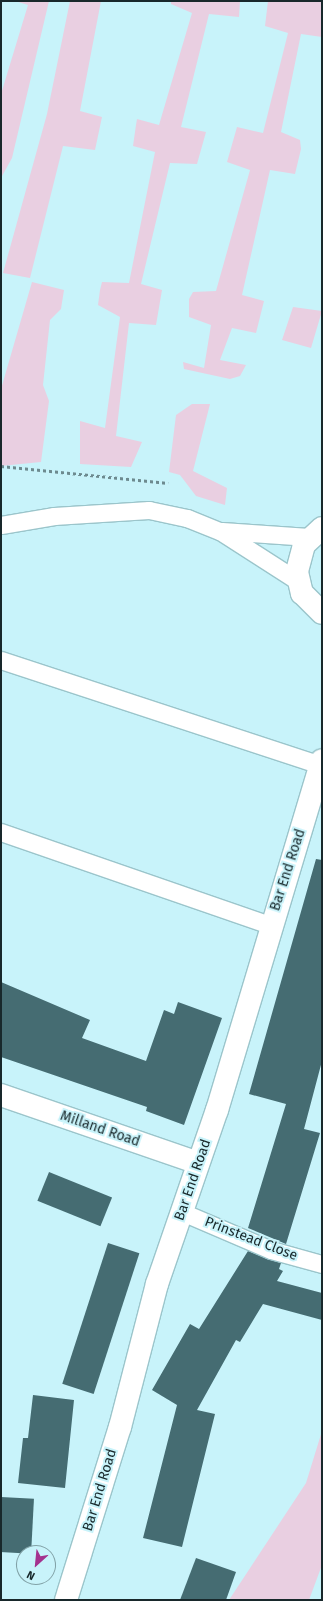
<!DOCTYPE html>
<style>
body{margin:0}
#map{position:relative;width:323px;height:1601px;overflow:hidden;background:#c8f3fa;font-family:"Fira Sans",sans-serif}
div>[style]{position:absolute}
.green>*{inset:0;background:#e9cfe1}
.building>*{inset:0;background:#456c72;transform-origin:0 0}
.path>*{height:2.5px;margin-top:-1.25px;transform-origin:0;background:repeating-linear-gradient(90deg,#6d8a8f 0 3px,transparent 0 6px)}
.roads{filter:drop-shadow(1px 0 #9bc5cb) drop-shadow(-1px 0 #9bc5cb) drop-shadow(0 1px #9bc5cb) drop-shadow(0 -1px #9bc5cb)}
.service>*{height:17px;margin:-8.5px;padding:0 8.5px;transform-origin:8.5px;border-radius:8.5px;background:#fff}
.minor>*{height:22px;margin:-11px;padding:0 11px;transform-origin:11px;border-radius:11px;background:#fff}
.secondary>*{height:22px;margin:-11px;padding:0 11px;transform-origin:11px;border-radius:11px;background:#fff}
span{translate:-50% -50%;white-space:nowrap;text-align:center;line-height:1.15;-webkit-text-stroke:4px #c8f3fa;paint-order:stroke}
.street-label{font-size:14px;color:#18282b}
.frame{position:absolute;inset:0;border:2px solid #18282b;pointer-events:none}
.north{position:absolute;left:16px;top:1545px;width:40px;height:40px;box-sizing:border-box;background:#c8f3fa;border:1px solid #82a2a7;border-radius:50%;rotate:207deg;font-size:11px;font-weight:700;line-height:16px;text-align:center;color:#18282b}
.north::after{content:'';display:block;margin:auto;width:14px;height:18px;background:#a4328e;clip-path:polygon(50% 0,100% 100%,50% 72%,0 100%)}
</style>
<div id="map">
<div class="green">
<i style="clip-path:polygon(15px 1px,49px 1px,12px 158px,1px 178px,1px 94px,28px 5px)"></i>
<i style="clip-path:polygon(70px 1px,101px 1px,80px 111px,102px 117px,95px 150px,63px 146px,30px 278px,3px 273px,47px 114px)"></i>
<i style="clip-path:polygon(171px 1px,240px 1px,239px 17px,209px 14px,181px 127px,206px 132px,197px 164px,170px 163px,141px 284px,162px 290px,156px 325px,129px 323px,116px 436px,142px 442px,131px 467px,80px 464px,80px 421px,105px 428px,120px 317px,98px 305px,100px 290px,102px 282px,129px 283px,155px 152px,133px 146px,136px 125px,137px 119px,159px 125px,192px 13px,171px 4px)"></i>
<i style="clip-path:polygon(268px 1px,322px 2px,322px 37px,301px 34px,281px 132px,300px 140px,301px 149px,295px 174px,270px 170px,242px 295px,264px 301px,256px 333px,232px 328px,220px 360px,246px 365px,240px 376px,230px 379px,184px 369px,183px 362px,204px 368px,211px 325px,189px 317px,189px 299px,193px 292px,216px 291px,250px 170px,227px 162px,237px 127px,263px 133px,288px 33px,265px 26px)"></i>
<i style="clip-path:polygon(32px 282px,64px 290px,61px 309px,50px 320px,43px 385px,49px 401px,41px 462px,1px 466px,1px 389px)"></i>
<i style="clip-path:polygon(293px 307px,322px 311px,311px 348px,282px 340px)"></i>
<i style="clip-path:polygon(192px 404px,210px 404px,193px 471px,227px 488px,225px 505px,196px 496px,180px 475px,169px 472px,176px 415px)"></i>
<i style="clip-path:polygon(322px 1431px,322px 1565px,309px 1600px,229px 1600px,306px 1483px)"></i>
</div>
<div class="building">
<i style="clip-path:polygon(316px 859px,322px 860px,322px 1061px,304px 1129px,320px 1133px,286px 1244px,248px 1228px,286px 1104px,249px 1094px)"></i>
<i style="clip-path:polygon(1px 982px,90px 1020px,82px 1038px,146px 1061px,164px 1010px,174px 1014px,178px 1002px,222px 1018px,184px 1125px,146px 1111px,147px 1107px,1px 1057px)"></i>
<i style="left:49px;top:1172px;width:68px;height:31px;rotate:22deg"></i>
<i style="left:108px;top:1243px;width:33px;height:148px;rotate:18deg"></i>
<i style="clip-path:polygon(248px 1251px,281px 1263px,279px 1269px,283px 1271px,277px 1281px,322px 1293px,322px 1320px,263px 1304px,240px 1342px,236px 1340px,197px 1410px,215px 1414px,182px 1547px,143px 1538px,177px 1405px,152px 1390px,190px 1324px,199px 1329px)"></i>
<i style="clip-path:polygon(33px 1395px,74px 1400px,65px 1488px,18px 1483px,23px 1438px,28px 1438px)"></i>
<i style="left:1px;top:1497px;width:33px;height:55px;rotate:3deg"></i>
<i style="clip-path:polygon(196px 1558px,236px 1572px,226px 1600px,180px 1600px)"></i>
</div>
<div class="path">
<i style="left:1px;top:466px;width:168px;rotate:5.8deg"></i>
</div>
<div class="roads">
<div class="service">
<i style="left:1px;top:525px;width:54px;rotate:-9.6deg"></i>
<i style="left:54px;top:516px;width:95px;rotate:-3.6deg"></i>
<i style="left:149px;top:510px;width:39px;rotate:12deg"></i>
<i style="left:187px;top:518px;width:35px;rotate:22deg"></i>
<i style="left:220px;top:531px;width:93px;rotate:32.7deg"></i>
<i style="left:222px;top:531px;width:87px;rotate:3.9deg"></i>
<i style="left:1px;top:660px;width:337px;rotate:18.2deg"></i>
<i style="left:1px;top:832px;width:285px;rotate:19.1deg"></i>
<i style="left:182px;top:1212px;width:97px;rotate:23.1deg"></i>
<i style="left:271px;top:1250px;width:53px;rotate:15.4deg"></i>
</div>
<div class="minor">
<i style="left:1px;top:1095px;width:208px;rotate:19deg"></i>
</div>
<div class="secondary">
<i style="left:322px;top:528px;width:25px;rotate:137deg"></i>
<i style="left:304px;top:545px;width:28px;rotate:105deg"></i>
<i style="left:297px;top:572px;width:22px;rotate:77deg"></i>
<i style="left:302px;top:593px;width:28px;rotate:45deg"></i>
<i style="left:66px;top:1600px;width:181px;rotate:-72.7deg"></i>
<i style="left:120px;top:1427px;width:148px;rotate:-75.5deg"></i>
<i style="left:157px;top:1284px;width:184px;rotate:-71deg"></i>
<i style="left:217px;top:1110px;width:365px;rotate:-73.3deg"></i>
</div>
</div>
<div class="street-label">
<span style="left:288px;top:870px;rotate:-72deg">Bar End Road</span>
<span style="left:100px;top:1129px;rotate:19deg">Milland Road</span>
<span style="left:193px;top:1180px;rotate:-71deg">Bar End Road</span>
<span style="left:251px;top:1239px;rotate:21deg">Prinstead Close</span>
<span style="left:100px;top:1490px;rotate:-73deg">Bar End Road</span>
</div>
<div class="frame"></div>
<div class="north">N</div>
</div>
